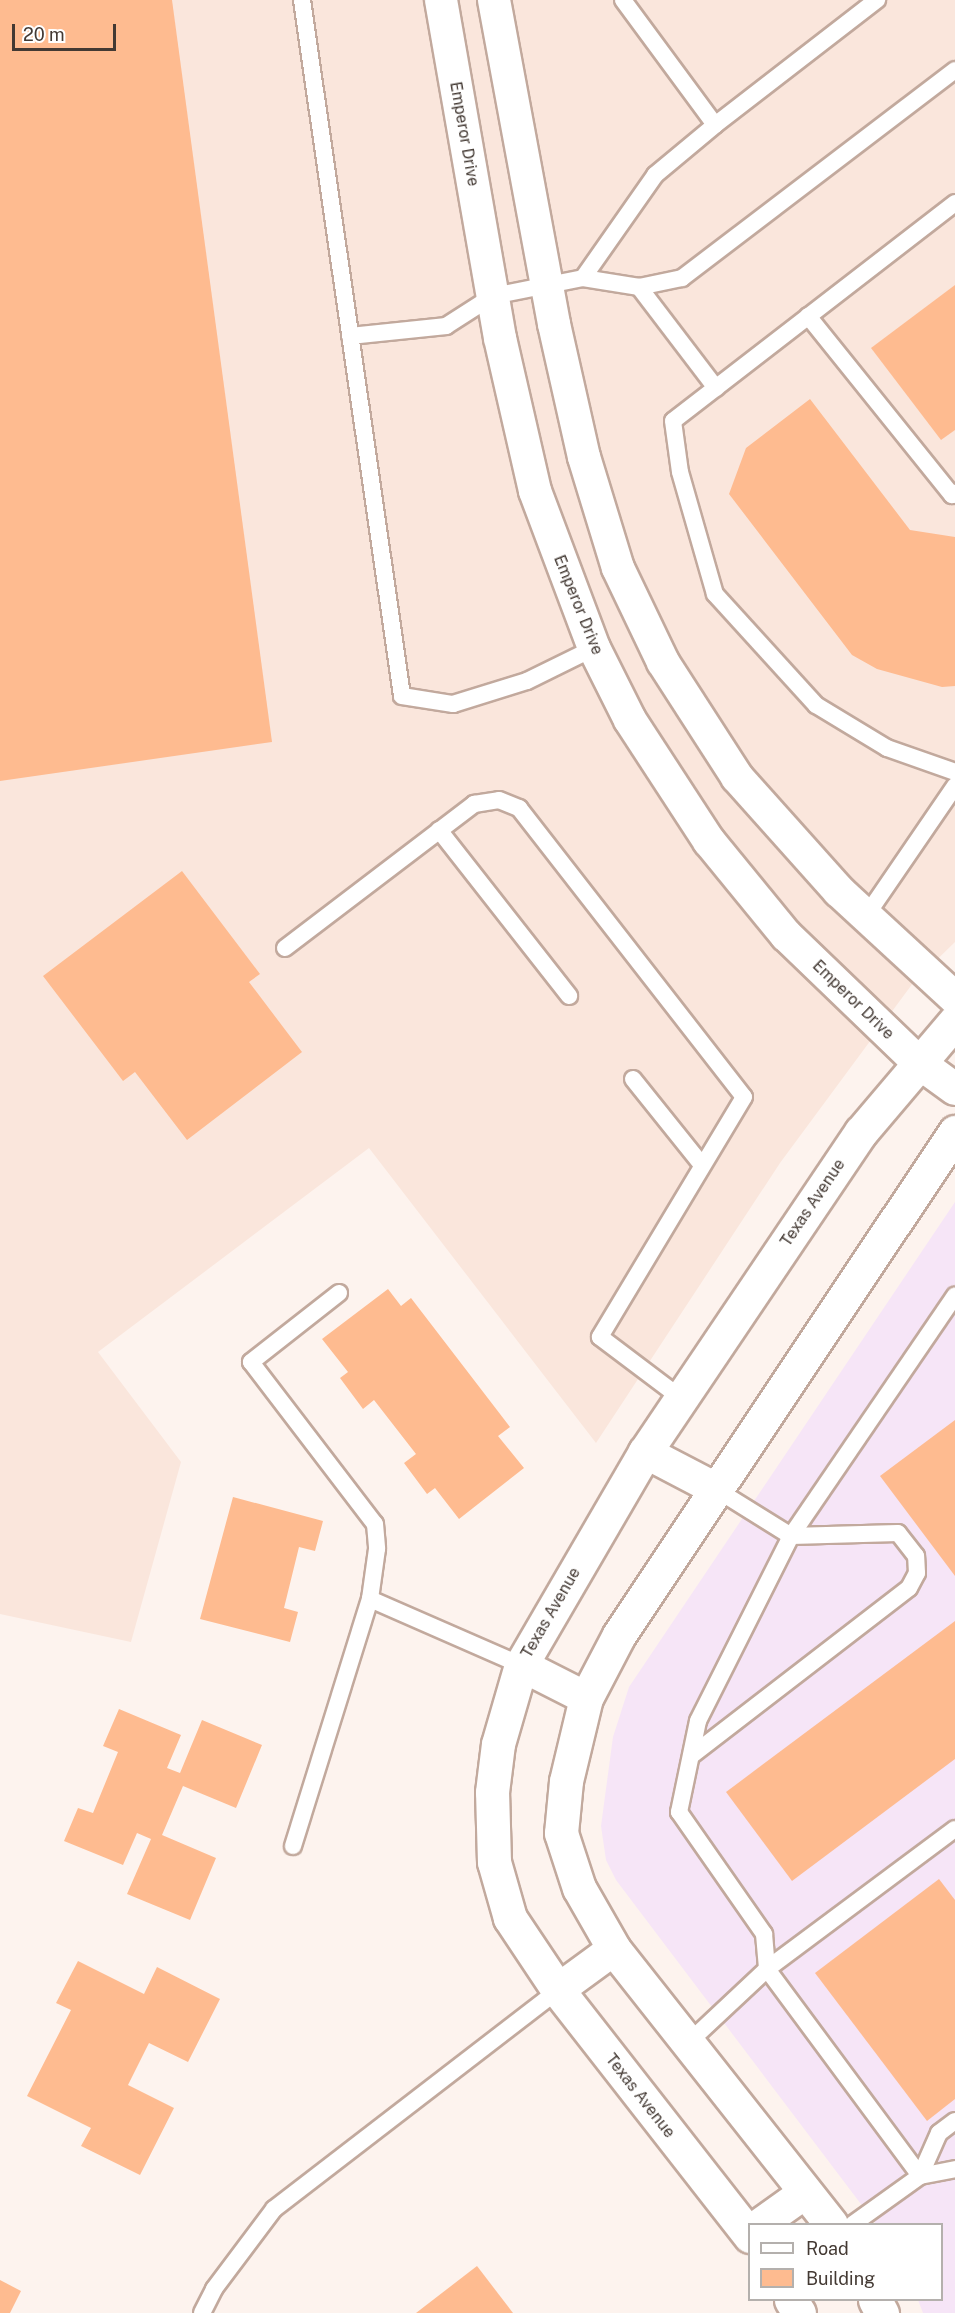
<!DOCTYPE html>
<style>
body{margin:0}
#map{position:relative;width:955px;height:2313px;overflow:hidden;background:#fdf3ee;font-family:"Public Sans",sans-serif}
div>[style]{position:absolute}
.commercial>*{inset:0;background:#f6e5f7}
.built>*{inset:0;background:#fae6dc}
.building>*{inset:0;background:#febb90}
.roads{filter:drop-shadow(2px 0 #c2a99d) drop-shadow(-2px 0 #c2a99d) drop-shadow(0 2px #c2a99d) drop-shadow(0 -2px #c2a99d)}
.lane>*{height:16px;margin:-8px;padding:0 8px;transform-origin:8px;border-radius:8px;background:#fff}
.street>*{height:32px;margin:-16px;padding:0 16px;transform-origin:16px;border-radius:16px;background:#fff}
.secondary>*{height:33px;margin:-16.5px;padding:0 16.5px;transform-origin:16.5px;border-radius:16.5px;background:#fff}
span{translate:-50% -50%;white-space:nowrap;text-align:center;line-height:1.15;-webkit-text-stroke:5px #fff;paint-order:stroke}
.street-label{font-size:16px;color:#433933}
.legend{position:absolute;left:748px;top:2223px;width:195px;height:78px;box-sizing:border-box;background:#fff;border:2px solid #b4b0ad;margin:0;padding:8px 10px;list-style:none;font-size:18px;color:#433933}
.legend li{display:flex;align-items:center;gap:12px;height:30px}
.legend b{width:30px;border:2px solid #b4b0ad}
.scale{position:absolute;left:12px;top:24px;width:104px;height:27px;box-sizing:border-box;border:3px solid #433933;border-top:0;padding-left:8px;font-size:18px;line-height:21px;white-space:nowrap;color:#433933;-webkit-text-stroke:4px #fff;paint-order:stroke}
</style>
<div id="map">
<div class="commercial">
<i style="clip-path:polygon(955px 1202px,955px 2313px,923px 2313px,918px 2300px,942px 2300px,942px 2224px,876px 2224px,616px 1880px,606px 1860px,601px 1826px,613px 1737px,629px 1687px)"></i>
</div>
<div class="built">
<i style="clip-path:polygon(0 0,955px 0,955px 942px,913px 983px,780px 1163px,596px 1443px,369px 1148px,98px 1352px,181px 1462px,131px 1642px,0 1614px)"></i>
</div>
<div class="building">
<i style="clip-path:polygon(0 0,172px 0,272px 742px,0 781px)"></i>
<i style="clip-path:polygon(955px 285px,955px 430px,941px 440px,871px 348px)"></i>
<i style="clip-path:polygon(810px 399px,910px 530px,955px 537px,955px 686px,942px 687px,877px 669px,852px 655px,729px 494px,746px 448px)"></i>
<i style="clip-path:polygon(182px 871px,260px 974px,249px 982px,302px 1052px,187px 1140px,135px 1072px,123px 1081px,43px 976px)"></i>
<i style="clip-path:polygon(388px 1289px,401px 1306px,411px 1298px,510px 1427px,498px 1436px,524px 1468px,459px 1519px,435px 1488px,427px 1494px,404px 1463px,416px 1454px,374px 1400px,363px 1409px,340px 1378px,348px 1372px,322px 1339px)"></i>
<i style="clip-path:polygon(955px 1420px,955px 1576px,880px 1476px)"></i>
<i style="clip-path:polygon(233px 1497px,323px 1521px,315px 1551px,299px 1547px,284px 1608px,298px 1612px,290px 1642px,200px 1619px)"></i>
<i style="clip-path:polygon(955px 1621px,955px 1759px,792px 1881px,726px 1792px)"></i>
<i style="clip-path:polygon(119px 1709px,181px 1735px,167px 1768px,180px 1773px,202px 1720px,262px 1745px,236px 1808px,183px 1786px,162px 1835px,216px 1858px,190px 1920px,127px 1894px,151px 1839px,137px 1833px,123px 1865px,64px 1841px,78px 1808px,93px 1813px,118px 1752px,103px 1746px)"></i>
<i style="clip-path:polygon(939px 1879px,955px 1900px,955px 2099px,927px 2121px,815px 1973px)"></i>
<i style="clip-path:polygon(78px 1961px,144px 1994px,157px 1967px,220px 1999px,188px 2062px,149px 2043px,128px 2085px,174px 2108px,140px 2175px,81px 2146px,91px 2128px,27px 2096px,71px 2010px,56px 2003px)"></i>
<i style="clip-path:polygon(477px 2266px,513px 2313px,416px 2313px)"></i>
<i style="clip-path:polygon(0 2280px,21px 2291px,10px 2313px,0 2313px)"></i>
</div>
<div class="roads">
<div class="lane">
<i style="left:302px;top:0;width:703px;rotate:81.82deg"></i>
<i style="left:402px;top:696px;width:52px;rotate:8.9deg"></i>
<i style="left:453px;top:704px;width:77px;rotate:-17.3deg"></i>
<i style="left:527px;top:681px;width:75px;rotate:-26.2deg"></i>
<i style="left:623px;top:0;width:155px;rotate:53.6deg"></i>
<i style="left:715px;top:125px;width:205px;rotate:-37.7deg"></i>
<i style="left:955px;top:203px;width:356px;rotate:142.3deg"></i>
<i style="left:673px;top:421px;width:51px;rotate:82.2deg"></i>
<i style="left:680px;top:472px;width:127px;rotate:74deg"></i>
<i style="left:715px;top:594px;width:150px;rotate:47.7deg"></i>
<i style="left:816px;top:705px;width:83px;rotate:31.2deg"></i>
<i style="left:887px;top:748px;width:72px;rotate:19.4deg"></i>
<i style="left:583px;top:278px;width:57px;rotate:9.1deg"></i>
<i style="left:639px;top:287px;width:44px;rotate:-11.8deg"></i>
<i style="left:682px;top:278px;width:343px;rotate:-37.3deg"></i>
<i style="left:639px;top:287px;width:127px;rotate:52.7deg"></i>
<i style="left:808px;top:316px;width:230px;rotate:51.2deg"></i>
<i style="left:952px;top:495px;width:4px;rotate:-34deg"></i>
<i style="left:350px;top:336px;width:97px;rotate:-5.9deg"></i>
<i style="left:446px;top:326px;width:56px;rotate:-32.6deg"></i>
<i style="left:493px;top:296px;width:92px;rotate:-11.3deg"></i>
<i style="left:583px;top:278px;width:126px;rotate:-55deg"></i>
<i style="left:655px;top:175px;width:78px;rotate:-39.8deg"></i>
<i style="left:439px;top:830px;width:211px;rotate:51.9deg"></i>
<i style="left:866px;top:916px;width:158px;rotate:-55.6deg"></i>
<i style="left:285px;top:948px;width:238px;rotate:-37.3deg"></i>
<i style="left:474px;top:804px;width:25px;rotate:-9deg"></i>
<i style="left:499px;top:800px;width:22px;rotate:22deg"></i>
<i style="left:519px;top:808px;width:366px;rotate:52.1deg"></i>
<i style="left:744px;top:1097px;width:280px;rotate:121deg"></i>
<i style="left:600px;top:1337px;width:101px;rotate:37deg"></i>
<i style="left:633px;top:1079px;width:110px;rotate:51.3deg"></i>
<i style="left:339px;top:1293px;width:112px;rotate:141.9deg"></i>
<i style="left:251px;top:1362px;width:204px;rotate:52.6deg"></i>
<i style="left:375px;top:1524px;width:25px;rotate:85deg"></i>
<i style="left:377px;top:1549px;width:50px;rotate:98deg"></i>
<i style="left:714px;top:1488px;width:91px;rotate:31.9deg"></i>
<i style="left:791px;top:1536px;width:207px;rotate:116.7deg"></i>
<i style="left:698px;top:1721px;width:93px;rotate:101.8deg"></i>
<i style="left:679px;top:1812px;width:149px;rotate:55.1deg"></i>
<i style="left:764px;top:1934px;width:35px;rotate:85deg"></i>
<i style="left:767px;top:1969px;width:257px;rotate:53.5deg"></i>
<i style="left:791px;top:1536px;width:291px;rotate:-55.7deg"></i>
<i style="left:691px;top:1756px;width:275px;rotate:-37.6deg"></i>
<i style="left:909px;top:1588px;width:17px;rotate:-62deg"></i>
<i style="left:917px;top:1573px;width:17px;rotate:-93deg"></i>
<i style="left:916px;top:1556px;width:29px;rotate:-128deg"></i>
<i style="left:898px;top:1533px;width:107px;rotate:178.4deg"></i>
<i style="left:293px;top:1846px;width:259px;rotate:-72.7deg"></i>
<i style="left:370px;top:1599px;width:165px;rotate:23.6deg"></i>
<i style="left:688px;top:2043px;width:108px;rotate:-43.1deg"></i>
<i style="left:767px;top:1969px;width:234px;rotate:-36.7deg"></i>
<i style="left:920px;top:2176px;width:47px;rotate:-66.2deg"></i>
<i style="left:939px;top:2133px;width:20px;rotate:-37deg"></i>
<i style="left:853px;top:2224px;width:82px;rotate:-35.6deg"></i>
<i style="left:920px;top:2176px;width:36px;rotate:-11deg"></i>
<i style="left:202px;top:2313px;width:27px;rotate:-63deg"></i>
<i style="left:214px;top:2289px;width:100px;rotate:-53.1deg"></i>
<i style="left:274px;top:2209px;width:359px;rotate:-37.6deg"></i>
</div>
<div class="street">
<i style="left:441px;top:0;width:343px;rotate:80.1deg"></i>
<i style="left:500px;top:338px;width:157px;rotate:77.1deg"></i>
<i style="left:535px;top:491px;width:168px;rotate:69.4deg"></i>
<i style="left:594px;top:648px;width:80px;rotate:63.4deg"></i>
<i style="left:630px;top:720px;width:145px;rotate:56.9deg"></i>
<i style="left:709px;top:841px;width:122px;rotate:50.7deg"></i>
<i style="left:786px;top:935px;width:183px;rotate:43.9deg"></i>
<i style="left:918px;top:1062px;width:46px;rotate:36.1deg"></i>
<i style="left:494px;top:0;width:330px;rotate:79.5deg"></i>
<i style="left:554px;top:324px;width:136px;rotate:77.3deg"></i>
<i style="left:584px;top:457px;width:116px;rotate:73deg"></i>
<i style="left:618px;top:568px;width:104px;rotate:64.4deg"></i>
<i style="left:663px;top:662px;width:137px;rotate:57.2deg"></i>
<i style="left:737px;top:777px;width:153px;rotate:48.2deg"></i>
<i style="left:839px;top:891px;width:158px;rotate:42.7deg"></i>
<i style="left:645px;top:1452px;width:78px;rotate:27.6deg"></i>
<i style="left:521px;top:1665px;width:73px;rotate:26.9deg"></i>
<i style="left:558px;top:1990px;width:69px;rotate:-36.2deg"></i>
<i style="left:761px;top:2224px;width:55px;rotate:-35.4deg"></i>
</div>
<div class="secondary">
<i style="left:831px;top:2224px;width:350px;rotate:-128.3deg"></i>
<i style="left:614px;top:1949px;width:70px;rotate:-119.8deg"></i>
<i style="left:579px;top:1888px;width:58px;rotate:-108.1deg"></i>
<i style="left:561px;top:1833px;width:52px;rotate:-84.5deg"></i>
<i style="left:566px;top:1781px;width:85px;rotate:-76.5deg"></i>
<i style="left:586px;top:1698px;width:71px;rotate:-62.4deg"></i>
<i style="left:619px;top:1635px;width:605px;rotate:-56.26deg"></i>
<i style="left:750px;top:2236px;width:312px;rotate:-128deg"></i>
<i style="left:558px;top:1990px;width:87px;rotate:-123.7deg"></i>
<i style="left:510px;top:1918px;width:58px;rotate:-105.9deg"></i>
<i style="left:494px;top:1862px;width:70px;rotate:-91.6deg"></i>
<i style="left:492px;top:1792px;width:48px;rotate:-82.9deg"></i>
<i style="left:498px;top:1744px;width:82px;rotate:-73.8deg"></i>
<i style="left:521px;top:1665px;width:246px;rotate:-59.8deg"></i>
<i style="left:645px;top:1452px;width:386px;rotate:-56deg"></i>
<i style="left:861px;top:1132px;width:145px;rotate:-49.7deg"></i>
<i style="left:791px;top:2300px;width:15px;rotate:58deg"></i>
<i style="left:875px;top:2300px;width:15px;rotate:62deg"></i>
</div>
</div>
<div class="street-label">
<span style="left:464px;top:134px;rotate:80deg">Emperor Drive</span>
<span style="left:578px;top:605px;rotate:68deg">Emperor Drive</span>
<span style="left:853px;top:1000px;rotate:44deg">Emperor Drive</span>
<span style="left:813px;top:1203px;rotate:-56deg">Texas Avenue</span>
<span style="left:551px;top:1613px;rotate:-60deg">Texas Avenue</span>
<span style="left:640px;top:2096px;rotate:52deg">Texas Avenue</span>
</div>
<ul class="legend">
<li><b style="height:8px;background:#fff"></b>Road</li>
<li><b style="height:16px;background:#febb90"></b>Building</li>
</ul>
<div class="scale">20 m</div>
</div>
